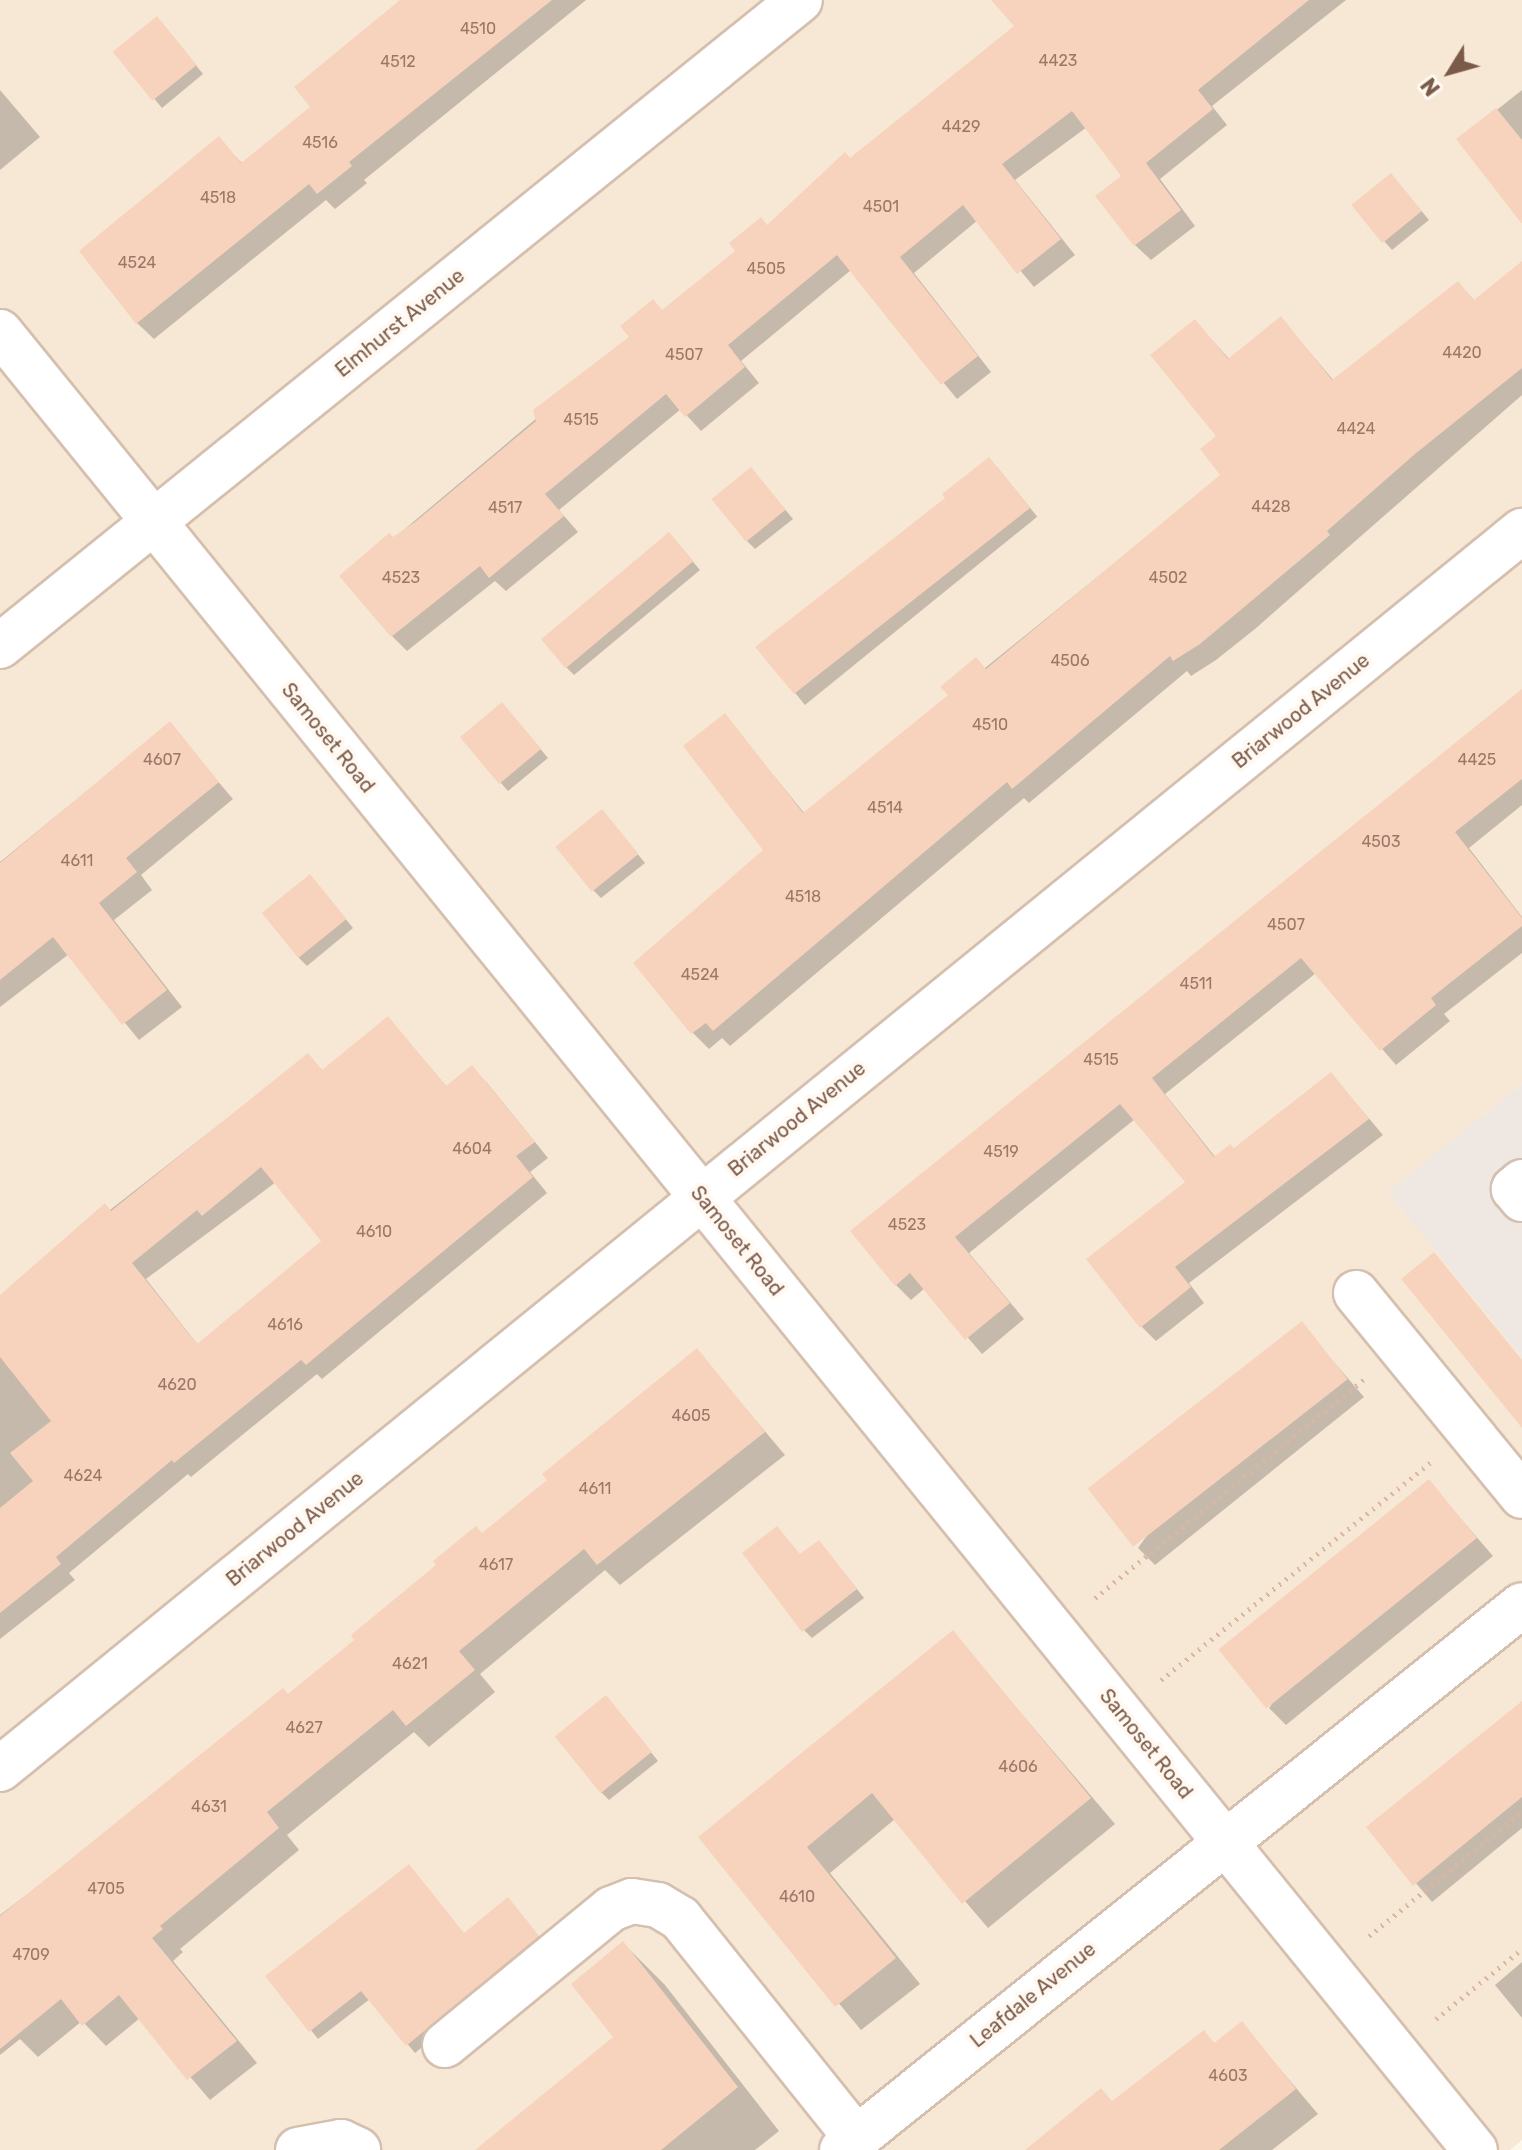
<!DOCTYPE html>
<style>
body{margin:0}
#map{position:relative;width:1522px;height:2150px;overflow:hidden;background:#fef6e9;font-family:Rubik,sans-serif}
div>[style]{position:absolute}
.residential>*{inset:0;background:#f7e8d6}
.industrial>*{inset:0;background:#efe8e2}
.shadow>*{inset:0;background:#0003;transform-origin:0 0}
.building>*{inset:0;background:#f7d3bd;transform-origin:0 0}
.path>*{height:5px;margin-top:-2.5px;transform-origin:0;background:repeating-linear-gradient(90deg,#ddb69f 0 2px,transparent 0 8px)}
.roads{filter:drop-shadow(2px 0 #d5bfaf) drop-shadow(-2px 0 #d5bfaf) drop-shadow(0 2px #d5bfaf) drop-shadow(0 -2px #d5bfaf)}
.minor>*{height:44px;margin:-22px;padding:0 22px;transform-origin:22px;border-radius:22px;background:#fff}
span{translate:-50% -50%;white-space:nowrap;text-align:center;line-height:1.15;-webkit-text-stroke:8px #fff9f1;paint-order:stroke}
.number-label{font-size:16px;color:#9b7866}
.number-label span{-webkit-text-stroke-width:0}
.street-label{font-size:20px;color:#7c5a49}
.north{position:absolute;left:1410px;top:32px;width:80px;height:80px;-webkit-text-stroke:6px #fff9f1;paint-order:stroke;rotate:233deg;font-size:22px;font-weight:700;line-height:32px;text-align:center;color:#7c5a49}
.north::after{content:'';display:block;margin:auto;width:28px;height:36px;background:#7c5a49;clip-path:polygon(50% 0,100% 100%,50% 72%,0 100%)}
</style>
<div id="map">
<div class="residential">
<i style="clip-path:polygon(0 0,1522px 0,1522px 1084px,1389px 1192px,1522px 1357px,1522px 2140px,1510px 2150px,0 2150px)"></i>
</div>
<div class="industrial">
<i style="clip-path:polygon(1522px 1084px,1522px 1357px,1388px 1192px)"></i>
</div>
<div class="shadow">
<i style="clip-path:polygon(403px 0,586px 0,364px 180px,367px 183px,335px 209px,326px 200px,154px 339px,137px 323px,218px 139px,243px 164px,313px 107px)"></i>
<i style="clip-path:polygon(1050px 0,1346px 0,1212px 106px,1227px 125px,1160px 179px,1195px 226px,1151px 260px,1135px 245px,1124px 176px,1087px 127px,1015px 180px,1075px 255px,1034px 287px,978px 220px,914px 273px,991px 372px,957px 399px,851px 270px,741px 361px,759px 383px,701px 431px,681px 409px,559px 510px,578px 532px,506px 591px,495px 581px,407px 651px,392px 636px,393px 539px,663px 312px)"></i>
<i style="clip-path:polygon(165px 27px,203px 74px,162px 108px,115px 52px)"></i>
<i style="clip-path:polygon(0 90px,40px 137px,0 170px)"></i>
<i style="clip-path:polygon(1522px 90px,1522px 221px,1459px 140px)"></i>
<i style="clip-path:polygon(1399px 184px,1429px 220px,1392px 250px,1384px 241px)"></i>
<i style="clip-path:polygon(1522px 264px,1522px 395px,1255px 629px,1216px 660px,1191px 676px,1187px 671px,1029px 803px,1024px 798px,730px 1046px,722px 1038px,709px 1049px,693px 1033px,636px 964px,766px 850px,725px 716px,805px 814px,1223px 475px,1195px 321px,1230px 360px,1281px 318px,1334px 381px,1458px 283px,1475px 301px)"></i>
<i style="left:997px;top:467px;width:64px;height:299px;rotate:51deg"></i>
<i style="clip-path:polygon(759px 478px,793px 519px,755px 549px,747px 541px)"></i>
<i style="clip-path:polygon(677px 543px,700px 570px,574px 675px,566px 667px)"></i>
<i style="clip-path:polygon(1522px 691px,1522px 805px,1469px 848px,1522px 917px,1522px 953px,1444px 1014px,1450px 1021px,1396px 1065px,1316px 973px,1165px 1094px,1216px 1158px,1234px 1150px,1331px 1074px,1383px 1135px,1189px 1283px,1204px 1303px,1156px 1341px,1141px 1326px,1188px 1182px,1135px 1119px,969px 1253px,1024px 1319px,982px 1354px,925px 1288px,911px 1300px,896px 1285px)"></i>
<i style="clip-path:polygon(510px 713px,548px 758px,508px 791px,500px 782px)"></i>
<i style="clip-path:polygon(169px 724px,233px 799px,141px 875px,152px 890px,114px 920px,182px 1007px,139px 1040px,69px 954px,0 1007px,0 862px)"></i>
<i style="clip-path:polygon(610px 820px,645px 863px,601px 898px,593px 890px)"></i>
<i style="clip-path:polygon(318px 885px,353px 928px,307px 966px,299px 958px)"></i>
<i style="clip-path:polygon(evenodd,388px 1018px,447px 1087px,472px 1068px,487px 1083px,548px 1158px,530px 1172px,547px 1193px,322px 1379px,317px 1374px,191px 1477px,188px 1474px,69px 1573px,75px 1580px,0 1639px,0 1296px,308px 1055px,323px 1071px,388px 1018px,276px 1182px,324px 1241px,198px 1345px,146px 1279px,276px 1182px)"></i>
<i style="clip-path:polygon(1301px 1324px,1364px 1397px,1155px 1565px,1138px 1548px)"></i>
<i style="clip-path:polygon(697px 1351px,785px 1455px,620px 1585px,605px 1570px,480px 1674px,495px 1692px,429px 1747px,414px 1732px,287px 1835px,299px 1850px,180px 1949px,183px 1952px,173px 1961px,257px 2063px,210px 2100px,140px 2018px,106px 2046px,82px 2021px,38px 2057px,20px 2039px,0 2055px,0 1915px,288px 1696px,549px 1481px)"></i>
<i style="clip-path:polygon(1429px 1482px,1493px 1556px,1286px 1725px,1269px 1708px)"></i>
<i style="clip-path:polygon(827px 1551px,864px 1598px,812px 1638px,804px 1630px,801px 1556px)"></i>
<i style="clip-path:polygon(953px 1633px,1115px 1824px,988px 1928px,895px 1819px,830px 1873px,920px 1984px,861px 2030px,701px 1837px)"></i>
<i style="clip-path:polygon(1522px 1703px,1522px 1828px,1432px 1902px,1369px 1828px)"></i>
<i style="clip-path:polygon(614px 1706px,658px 1761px,609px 1800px,601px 1792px)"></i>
<i style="clip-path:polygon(516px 1908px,546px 1945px,415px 2053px,370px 1999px,318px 2039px,268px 1976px,465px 1935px)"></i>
<i style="clip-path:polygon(623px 1943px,665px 1985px,779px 2131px,755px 2150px,522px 2150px,616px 2037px)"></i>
<i style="clip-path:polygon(1522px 1962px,1522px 2018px,1495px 1985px)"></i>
<i style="clip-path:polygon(1242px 2024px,1318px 2114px,1272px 2150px,1029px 2150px,1113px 2102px,1204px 2032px,1216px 2045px)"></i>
</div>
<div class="building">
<i style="clip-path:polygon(400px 0,552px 0,349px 162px,352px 166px,317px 194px,309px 184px,136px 324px,79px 251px,219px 136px,241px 163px,310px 107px,294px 87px)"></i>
<i style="clip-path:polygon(991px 0,1309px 0,1198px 90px,1213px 109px,1146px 163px,1181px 210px,1134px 246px,1095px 196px,1121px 176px,1072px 111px,1002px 164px,1061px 239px,1017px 274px,963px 205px,900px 257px,978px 356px,941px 385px,837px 255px,728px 345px,745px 367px,685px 417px,666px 394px,545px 494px,564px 516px,489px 578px,480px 566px,391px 637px,339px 576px,389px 533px,393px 537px,415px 522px,536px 421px,533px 410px,629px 337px,620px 326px,653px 299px,662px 310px,735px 251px,729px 243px,761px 217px,767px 225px,845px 152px,850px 158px,1014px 26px)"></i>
<i style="left:157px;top:16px;width:63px;height:57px;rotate:51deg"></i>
<i style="clip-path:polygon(1496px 108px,1522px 140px,1522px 224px,1456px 139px)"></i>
<i style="left:1391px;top:173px;width:49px;height:51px;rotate:51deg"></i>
<i style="clip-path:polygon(1522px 261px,1522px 368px,1415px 454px,1327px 531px,1330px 535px,1200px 644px,1173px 661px,1170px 656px,1012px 789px,1007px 782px,713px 1031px,706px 1023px,691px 1034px,633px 963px,763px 850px,683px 746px,725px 713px,803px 813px,948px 695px,940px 687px,976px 657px,986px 669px,1220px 475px,1200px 449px,1216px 436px,1150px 355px,1195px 319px,1228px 359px,1281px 316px,1332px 380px,1458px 281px,1474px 300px)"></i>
<i style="clip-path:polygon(989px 457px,1030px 508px,794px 694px,755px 647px,945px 498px,942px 494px)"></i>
<i style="left:751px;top:467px;width:55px;height:51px;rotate:51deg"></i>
<i style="left:669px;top:532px;width:38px;height:167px;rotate:50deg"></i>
<i style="clip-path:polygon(1522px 689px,1522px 779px,1455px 832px,1522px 918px,1522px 926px,1431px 998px,1436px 1005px,1380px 1051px,1301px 958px,1152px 1078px,1214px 1157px,1230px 1144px,1234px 1148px,1331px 1072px,1369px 1119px,1175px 1267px,1191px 1287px,1140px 1328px,1086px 1259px,1185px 1182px,1120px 1104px,955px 1237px,1010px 1303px,965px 1340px,910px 1273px,895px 1286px,850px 1231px)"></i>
<i style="left:502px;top:702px;width:61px;height:55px;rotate:50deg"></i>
<i style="clip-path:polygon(170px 721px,219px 782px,126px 858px,137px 872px,99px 903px,167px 990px,122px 1025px,53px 937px,0 980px,0 863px)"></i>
<i style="left:602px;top:809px;width:58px;height:60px;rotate:51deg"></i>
<i style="left:310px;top:874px;width:58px;height:62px;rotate:51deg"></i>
<i style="clip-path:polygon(evenodd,388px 1016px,446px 1086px,472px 1065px,535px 1142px,516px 1156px,533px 1177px,306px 1365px,301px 1360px,174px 1463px,172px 1460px,56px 1557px,61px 1564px,0 1613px,0 1508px,33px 1481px,10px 1453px,51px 1421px,0 1357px,0 1295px,105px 1203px,111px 1211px,308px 1053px,322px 1070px,388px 1016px,261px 1167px,321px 1241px,197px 1344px,132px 1263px,197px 1210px,202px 1216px,261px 1167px)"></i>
<i style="clip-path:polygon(1434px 1252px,1522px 1360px,1522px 1428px,1401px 1279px)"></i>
<i style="left:1302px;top:1321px;width:74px;height:272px;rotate:52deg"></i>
<i style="clip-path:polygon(697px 1348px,765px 1432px,597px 1565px,584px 1549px,459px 1651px,475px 1670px,406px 1726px,393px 1710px,267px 1812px,279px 1828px,160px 1926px,163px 1929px,152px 1938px,237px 2041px,187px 2080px,119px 1995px,82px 2026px,61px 1999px,0 2049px,0 1916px,283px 1688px,288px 1694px,354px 1640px,351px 1635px,436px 1565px,433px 1561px,476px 1526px,482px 1533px,547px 1480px,542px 1474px)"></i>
<i style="left:1429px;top:1479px;width:76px;height:271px;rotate:51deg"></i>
<i style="clip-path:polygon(777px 1526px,800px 1554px,819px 1540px,857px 1589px,802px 1632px,742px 1553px)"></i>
<i style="clip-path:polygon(953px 1630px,1091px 1798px,962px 1904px,872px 1793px,807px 1847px,896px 1958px,835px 2007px,698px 1837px)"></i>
<i style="left:606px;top:1695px;width:73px;height:66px;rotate:51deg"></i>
<i style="clip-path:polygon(1522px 1701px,1522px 1797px,1413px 1886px,1366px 1827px)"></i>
<i style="clip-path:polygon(409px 1864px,464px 1933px,508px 1897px,539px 1936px,406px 2046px,361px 1991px,309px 2032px,265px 1976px)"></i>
<i style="clip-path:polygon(623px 1941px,738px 2087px,661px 2150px,475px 2150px,613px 2037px,571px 1984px)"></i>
<i style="clip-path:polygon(1242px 2021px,1296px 2089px,1219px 2150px,1025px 2150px,1101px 2088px,1112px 2101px,1204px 2030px,1214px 2043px)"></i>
</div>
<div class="path">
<i style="left:1095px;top:1598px;width:347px;rotate:-39.1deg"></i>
<i style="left:1161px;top:1680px;width:347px;rotate:-38.9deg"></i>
<i style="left:1369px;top:1936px;width:197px;rotate:-39deg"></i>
<i style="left:1436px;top:2019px;width:111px;rotate:-39.1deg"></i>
</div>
<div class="roads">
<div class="minor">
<i style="left:0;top:332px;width:2341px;rotate:50.95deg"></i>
<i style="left:0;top:646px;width:1028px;rotate:-38.92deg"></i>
<i style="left:1522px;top:1182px;width:11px;rotate:139deg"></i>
<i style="left:1514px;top:1189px;width:13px;rotate:51deg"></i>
<i style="left:1356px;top:1293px;width:262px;rotate:50.7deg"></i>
<i style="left:0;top:1769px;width:1962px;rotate:-39.13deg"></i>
<i style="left:445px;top:2045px;width:215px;rotate:-39.3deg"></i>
<i style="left:611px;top:1909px;width:22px;rotate:-21deg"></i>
<i style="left:632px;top:1901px;width:26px;rotate:9deg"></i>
<i style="left:658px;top:1905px;width:26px;rotate:31deg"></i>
<i style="left:680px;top:1918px;width:282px;rotate:51.3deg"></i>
<i style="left:298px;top:2150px;width:44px;rotate:-10.5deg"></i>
<i style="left:341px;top:2142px;width:19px;rotate:25deg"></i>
<i style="left:842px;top:2150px;width:871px;rotate:-38.71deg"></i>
</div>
</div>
<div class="number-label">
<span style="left:478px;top:29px">4510</span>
<span style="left:1058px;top:61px">4423</span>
<span style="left:398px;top:62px">4512</span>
<span style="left:961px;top:127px">4429</span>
<span style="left:320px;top:143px">4516</span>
<span style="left:218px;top:198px">4518</span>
<span style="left:881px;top:207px">4501</span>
<span style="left:137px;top:263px">4524</span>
<span style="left:766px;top:269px">4505</span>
<span style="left:1462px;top:353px">4420</span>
<span style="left:684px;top:355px">4507</span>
<span style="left:581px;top:420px">4515</span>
<span style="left:1356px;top:429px">4424</span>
<span style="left:1271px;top:507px">4428</span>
<span style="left:505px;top:508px">4517</span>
<span style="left:401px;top:578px">4523</span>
<span style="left:1168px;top:578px">4502</span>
<span style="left:1070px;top:661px">4506</span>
<span style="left:990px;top:725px">4510</span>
<span style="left:162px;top:760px">4607</span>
<span style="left:1477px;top:760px">4425</span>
<span style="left:885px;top:808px">4514</span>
<span style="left:1381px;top:842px">4503</span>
<span style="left:77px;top:861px">4611</span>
<span style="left:803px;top:897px">4518</span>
<span style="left:1286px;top:925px">4507</span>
<span style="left:700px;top:975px">4524</span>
<span style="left:1196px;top:984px">4511</span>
<span style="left:1101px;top:1060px">4515</span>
<span style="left:472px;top:1149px">4604</span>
<span style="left:1001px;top:1152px">4519</span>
<span style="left:907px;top:1225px">4523</span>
<span style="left:374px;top:1232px">4610</span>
<span style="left:285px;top:1325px">4616</span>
<span style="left:177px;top:1385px">4620</span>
<span style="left:691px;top:1416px">4605</span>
<span style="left:83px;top:1476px">4624</span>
<span style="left:595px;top:1489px">4611</span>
<span style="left:496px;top:1565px">4617</span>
<span style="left:410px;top:1664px">4621</span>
<span style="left:304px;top:1728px">4627</span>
<span style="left:1018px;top:1767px">4606</span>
<span style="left:209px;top:1807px">4631</span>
<span style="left:106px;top:1889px">4705</span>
<span style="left:797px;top:1897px">4610</span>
<span style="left:31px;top:1955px">4709</span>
<span style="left:1228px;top:2076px">4603</span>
</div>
<div class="street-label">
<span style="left:400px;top:323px;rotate:-39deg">Elmhurst Avenue</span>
<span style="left:1301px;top:711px;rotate:-39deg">Briarwood Avenue</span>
<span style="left:328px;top:738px;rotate:51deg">Samoset Road</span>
<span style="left:797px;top:1119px;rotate:-39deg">Briarwood Avenue</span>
<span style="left:737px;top:1241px;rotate:51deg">Samoset Road</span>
<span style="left:295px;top:1529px;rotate:-39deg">Briarwood Avenue</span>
<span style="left:1146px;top:1744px;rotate:51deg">Samoset Road</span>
<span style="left:1033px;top:1995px;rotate:-39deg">Leafdale Avenue</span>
</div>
<div class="north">N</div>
</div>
